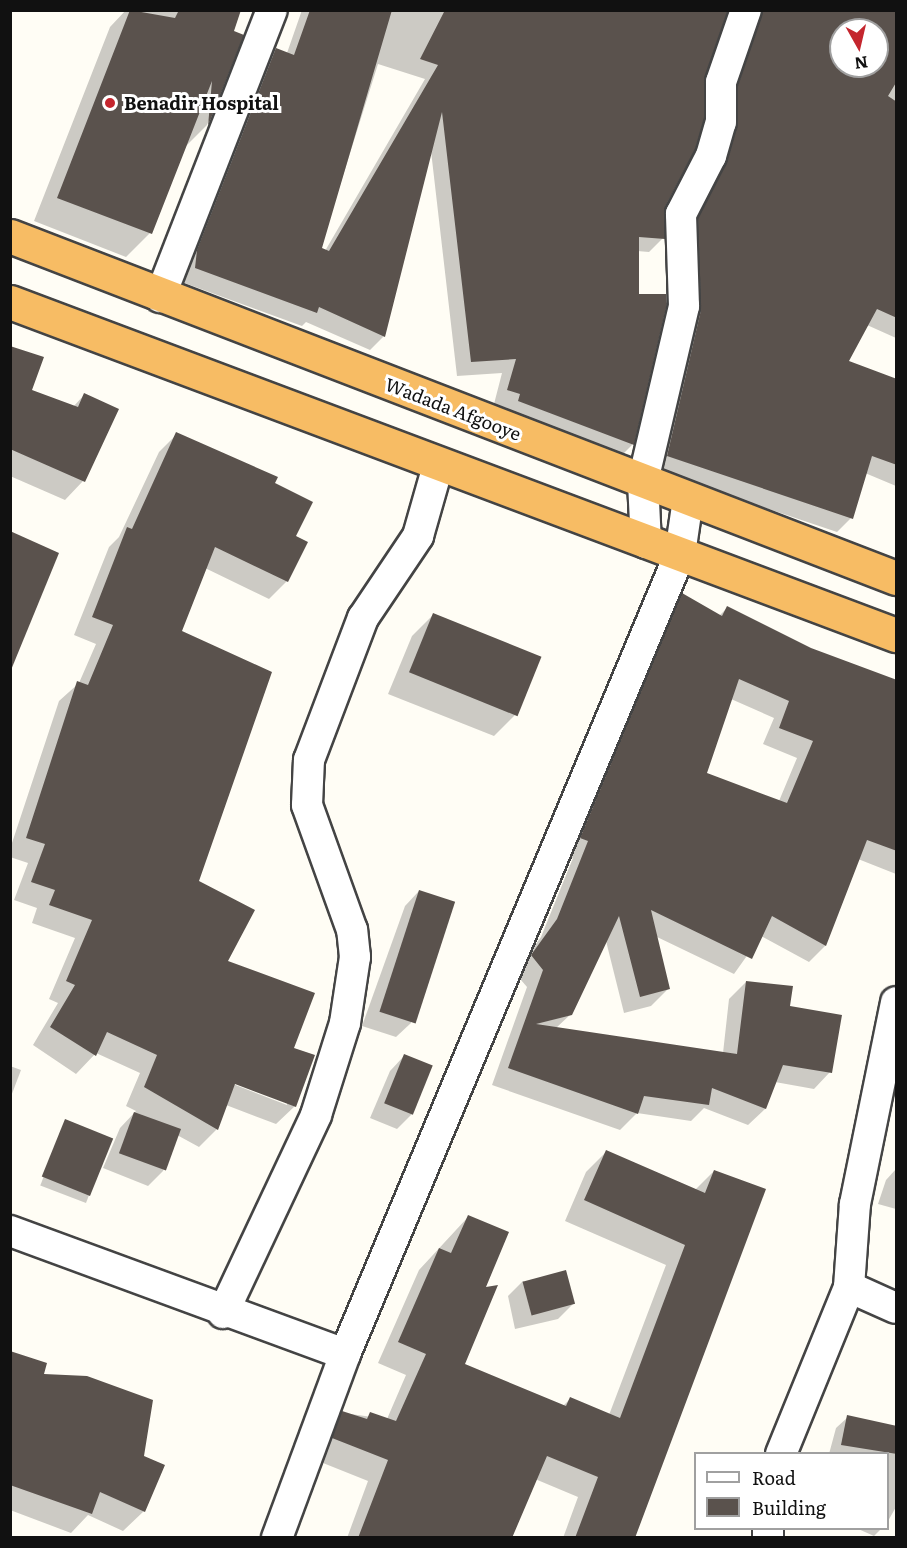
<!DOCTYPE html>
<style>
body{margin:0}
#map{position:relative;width:907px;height:1548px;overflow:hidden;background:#fffdf5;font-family:Literata,serif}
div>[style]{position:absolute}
.shadow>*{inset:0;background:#0003;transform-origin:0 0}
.building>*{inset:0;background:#5a524d;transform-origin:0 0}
.roads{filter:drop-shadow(2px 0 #444) drop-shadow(-2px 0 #444) drop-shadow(0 2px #444) drop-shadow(0 -2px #444)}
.minor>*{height:30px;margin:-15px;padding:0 15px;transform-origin:15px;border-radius:15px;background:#fff}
.trunk>*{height:33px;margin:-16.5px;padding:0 16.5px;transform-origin:16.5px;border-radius:16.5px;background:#f7bc64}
.dots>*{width:16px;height:16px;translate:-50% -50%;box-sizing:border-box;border:3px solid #fff;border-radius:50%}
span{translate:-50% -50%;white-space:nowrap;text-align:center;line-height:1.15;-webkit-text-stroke:6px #fff;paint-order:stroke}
.poi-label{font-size:18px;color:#111;font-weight:700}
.left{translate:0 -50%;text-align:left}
.street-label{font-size:18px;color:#111}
.frame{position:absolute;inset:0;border:12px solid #111;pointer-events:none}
.legend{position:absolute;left:694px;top:1452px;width:195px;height:78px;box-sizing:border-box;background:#fff;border:2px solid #a0a0a0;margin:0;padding:8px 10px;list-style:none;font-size:18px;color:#111}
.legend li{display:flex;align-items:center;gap:12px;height:30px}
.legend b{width:30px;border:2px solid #a0a0a0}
.north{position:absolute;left:829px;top:18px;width:60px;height:60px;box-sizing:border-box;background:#fff;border:2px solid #a0a0a0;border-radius:50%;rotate:172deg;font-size:16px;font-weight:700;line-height:24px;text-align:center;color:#111}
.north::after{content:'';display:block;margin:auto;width:21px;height:27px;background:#c4262e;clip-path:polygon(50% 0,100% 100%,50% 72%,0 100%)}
</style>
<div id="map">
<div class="shadow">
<i style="clip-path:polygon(126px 10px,240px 10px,232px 32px,242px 36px,207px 125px,184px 148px,150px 233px,126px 257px,34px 221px,110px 27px)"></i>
<i style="clip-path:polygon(evenodd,302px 10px,440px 10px,489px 35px,664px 206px,663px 238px,649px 252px,637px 251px,637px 296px,665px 304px,632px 445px,618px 459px,505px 416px,507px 408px,494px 404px,502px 373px,457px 376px,431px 151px,384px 336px,370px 350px,306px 322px,302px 326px,182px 282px,262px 64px,276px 49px,287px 53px,302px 10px,378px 64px,425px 79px,325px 251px,320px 249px,378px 64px)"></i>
<i style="clip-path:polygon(evenodd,739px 10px,896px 10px,896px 338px,867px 325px,847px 362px,896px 381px,896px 486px,865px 473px,851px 518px,837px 532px,653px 470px,685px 233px,739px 10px,841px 30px,877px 30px,877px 66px,841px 66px,841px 30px)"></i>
<i style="clip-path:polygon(10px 346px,31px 390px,73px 407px,84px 395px,83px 481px,65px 500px,10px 476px)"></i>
<i style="clip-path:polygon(evenodd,177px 434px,273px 484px,294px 537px,287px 581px,269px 599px,205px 568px,180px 632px,197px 882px,226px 962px,292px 1049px,295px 1106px,276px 1124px,226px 1105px,217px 1129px,199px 1147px,177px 1135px,163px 1171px,148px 1186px,103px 1168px,120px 1128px,136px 1111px,126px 1106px,140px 1073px,96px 1053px,76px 1074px,33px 1045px,58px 1003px,49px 999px,75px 938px,32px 923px,37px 908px,14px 900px,28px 863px,10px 857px,10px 849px,59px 701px,79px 683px,96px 644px,74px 635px,109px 547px,119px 537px,159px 452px,177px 434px,229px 1079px,287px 1102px,287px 1105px,228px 1082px,229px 1079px)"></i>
<i style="clip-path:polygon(evenodd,682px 595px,719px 616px,727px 608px,811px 650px,896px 682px,896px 874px,858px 859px,825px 946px,809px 962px,761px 936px,734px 974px,655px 936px,668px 989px,651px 1006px,624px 1013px,606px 941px,571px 1014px,556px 1028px,723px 1053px,729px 999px,746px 982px,788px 1007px,830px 1072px,814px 1089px,775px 1082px,765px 1109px,748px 1125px,704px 1108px,691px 1121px,637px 1113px,620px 1130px,492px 1085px,527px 987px,515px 973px,541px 937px,573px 858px,564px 855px,666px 612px,682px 595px,731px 699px,774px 718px,763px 744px,797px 758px,779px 801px,705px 774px,731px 699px)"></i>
<i style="clip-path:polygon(433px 615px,515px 715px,494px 736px,388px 694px,412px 636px)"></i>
<i style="clip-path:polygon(419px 891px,411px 1023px,396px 1037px,362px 1026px,405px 906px)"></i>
<i style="clip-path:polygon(404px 1056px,412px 1114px,397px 1129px,370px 1118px,390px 1071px)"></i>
<i style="clip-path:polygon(10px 1066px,21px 1070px,10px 1099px)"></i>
<i style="left:65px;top:1121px;width:49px;height:69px;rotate:21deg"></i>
<i style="clip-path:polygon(606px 1152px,695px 1190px,714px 1171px,633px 1538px,563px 1538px,578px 1497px,535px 1479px,510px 1538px,347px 1538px,368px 1481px,313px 1459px,322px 1433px,343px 1413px,387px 1419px,406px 1375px,378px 1363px,419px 1270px,468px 1217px,484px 1289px,463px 1365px,562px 1407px,570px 1399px,609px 1415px,666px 1265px,565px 1221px,586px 1172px)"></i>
<i style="clip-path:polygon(896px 1169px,896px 1209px,878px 1204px,886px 1180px)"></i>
<i style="clip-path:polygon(523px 1281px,573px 1304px,558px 1319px,515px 1329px,508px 1296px)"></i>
<i style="clip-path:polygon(10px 1352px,143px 1457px,144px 1511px,123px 1531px,88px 1515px,71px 1533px,10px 1510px)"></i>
<i style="clip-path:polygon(848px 1417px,896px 1428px,896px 1507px,888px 1521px,888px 1454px,829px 1454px,836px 1428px)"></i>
<i style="clip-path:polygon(856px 1528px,882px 1528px,874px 1536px)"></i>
</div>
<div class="building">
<i style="clip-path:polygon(130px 10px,175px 18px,179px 10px,241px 10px,234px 31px,244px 35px,208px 126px,212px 81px,152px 234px,57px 198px)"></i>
<i style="clip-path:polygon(310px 10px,392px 10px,322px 248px,329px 251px,438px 65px,420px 59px,445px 10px,728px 10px,705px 77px,704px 120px,695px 150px,665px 207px,665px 239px,639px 237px,639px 294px,666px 294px,667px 304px,634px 445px,518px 401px,520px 394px,507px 390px,516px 359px,471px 362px,442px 112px,385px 337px,319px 307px,317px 313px,195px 268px,197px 250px,276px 48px,294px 55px)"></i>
<i style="clip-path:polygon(evenodd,763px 10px,897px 10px,897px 81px,888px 96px,897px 102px,897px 318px,877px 309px,849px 361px,897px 379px,897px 465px,872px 456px,853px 519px,667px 456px,701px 310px,698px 218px,727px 161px,738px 122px,738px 85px,763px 10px,841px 30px,877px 30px,877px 66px,841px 66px,841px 30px)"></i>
<i style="clip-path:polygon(10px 346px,44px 357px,32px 390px,78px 407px,84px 393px,119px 409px,85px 482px,10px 449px)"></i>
<i style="clip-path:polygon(176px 432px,278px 477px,275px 483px,313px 502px,296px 536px,308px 542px,288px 582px,215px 547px,182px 631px,272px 672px,199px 881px,255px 910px,228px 961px,315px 993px,294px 1048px,315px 1055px,296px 1107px,235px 1084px,218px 1130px,144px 1087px,157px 1055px,107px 1032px,96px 1056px,50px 1027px,75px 985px,66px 981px,92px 920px,49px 905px,55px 890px,31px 882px,45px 844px,26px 838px,77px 681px,88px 685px,113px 625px,92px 617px,127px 527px,132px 529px)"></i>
<i style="clip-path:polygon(10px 531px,59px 553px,11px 670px,10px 670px)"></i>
<i style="clip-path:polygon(evenodd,682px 593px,722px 616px,727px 606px,811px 648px,897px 680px,897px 851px,867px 840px,826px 946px,772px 916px,752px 959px,651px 910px,670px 989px,640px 997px,619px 916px,572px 1015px,536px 1024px,737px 1054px,746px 981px,793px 986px,790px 1006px,842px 1015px,832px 1073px,783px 1065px,766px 1109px,712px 1088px,709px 1105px,644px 1096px,638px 1114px,508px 1068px,543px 970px,531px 955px,557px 919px,588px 841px,580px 838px,682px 593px,739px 679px,789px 701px,779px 728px,813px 741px,787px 803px,707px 773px,739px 679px)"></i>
<i style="left:433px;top:613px;width:117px;height:64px;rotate:22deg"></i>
<i style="left:419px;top:890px;width:38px;height:128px;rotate:18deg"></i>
<i style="left:404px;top:1054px;width:31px;height:53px;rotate:22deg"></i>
<i style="left:134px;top:1112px;width:50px;height:44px;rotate:20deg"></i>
<i style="left:65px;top:1119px;width:52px;height:62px;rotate:22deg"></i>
<i style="clip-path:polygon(606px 1150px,705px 1193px,714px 1170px,766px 1189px,635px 1538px,575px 1538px,598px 1477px,547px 1456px,512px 1538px,358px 1538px,388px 1460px,332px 1438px,342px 1411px,367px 1419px,370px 1412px,396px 1421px,426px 1354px,398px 1342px,439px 1248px,451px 1253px,468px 1215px,509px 1232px,486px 1287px,498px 1285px,465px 1364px,566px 1406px,570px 1397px,620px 1418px,685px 1245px,584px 1200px)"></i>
<i style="left:566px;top:1270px;width:35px;height:45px;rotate:75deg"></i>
<i style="clip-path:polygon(10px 1351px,47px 1363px,44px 1374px,87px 1376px,153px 1400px,144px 1456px,165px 1465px,145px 1512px,100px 1492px,92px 1514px,10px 1485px)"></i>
<i style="clip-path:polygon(847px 1415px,897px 1426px,897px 1454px,841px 1445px)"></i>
</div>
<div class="roads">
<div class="minor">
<i style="left:160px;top:297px;width:308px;rotate:-68.7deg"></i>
<i style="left:646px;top:543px;width:62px;rotate:-92.8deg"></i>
<i style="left:643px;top:481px;width:180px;rotate:-76.8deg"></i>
<i style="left:684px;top:306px;width:92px;rotate:-91.9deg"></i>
<i style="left:681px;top:214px;width:65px;rotate:-62.7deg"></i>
<i style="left:711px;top:156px;width:35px;rotate:-74deg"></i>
<i style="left:721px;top:122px;width:40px;rotate:-90deg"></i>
<i style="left:721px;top:82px;width:76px;rotate:-70.9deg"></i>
<i style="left:10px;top:1231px;width:357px;rotate:20.2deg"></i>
<i style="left:849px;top:1287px;width:51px;rotate:24.1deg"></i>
<i style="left:223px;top:1313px;width:219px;rotate:-64.8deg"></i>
<i style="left:316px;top:1115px;width:96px;rotate:-72.5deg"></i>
<i style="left:345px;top:1023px;width:67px;rotate:-81.4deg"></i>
<i style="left:355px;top:957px;width:27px;rotate:-96deg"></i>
<i style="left:352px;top:930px;width:133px;rotate:-109.8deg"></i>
<i style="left:307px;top:805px;width:45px;rotate:-87.5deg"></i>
<i style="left:309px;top:760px;width:152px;rotate:-69.2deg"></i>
<i style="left:363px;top:618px;width:99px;rotate:-56.1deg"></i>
<i style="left:418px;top:536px;width:73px;rotate:-74.1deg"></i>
<i style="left:781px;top:1454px;width:180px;rotate:-67.8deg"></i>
<i style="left:849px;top:1287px;width:83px;rotate:-85.9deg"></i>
<i style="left:855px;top:1204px;width:206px;rotate:-78.5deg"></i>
<i style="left:277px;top:1538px;width:196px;rotate:-69.7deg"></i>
<i style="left:345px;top:1354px;width:867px;rotate:-67.28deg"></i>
<i style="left:680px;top:554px;width:56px;rotate:-81.7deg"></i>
<i style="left:768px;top:1538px;width:10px;rotate:-90deg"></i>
</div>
<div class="trunk">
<i style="left:10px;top:236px;width:950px;rotate:21.11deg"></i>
<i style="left:10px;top:302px;width:947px;rotate:20.6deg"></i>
</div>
</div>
<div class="dots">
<i style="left:110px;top:103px;background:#c4262e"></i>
</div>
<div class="poi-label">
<span class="left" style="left:124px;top:103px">Benadir Hospital</span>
</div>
<div class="street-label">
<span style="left:453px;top:409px;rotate:21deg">Wadada Afgooye</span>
</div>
<div class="frame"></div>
<ul class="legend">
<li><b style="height:8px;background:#fff"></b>Road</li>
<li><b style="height:16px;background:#5a524d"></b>Building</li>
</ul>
<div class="north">N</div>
</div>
